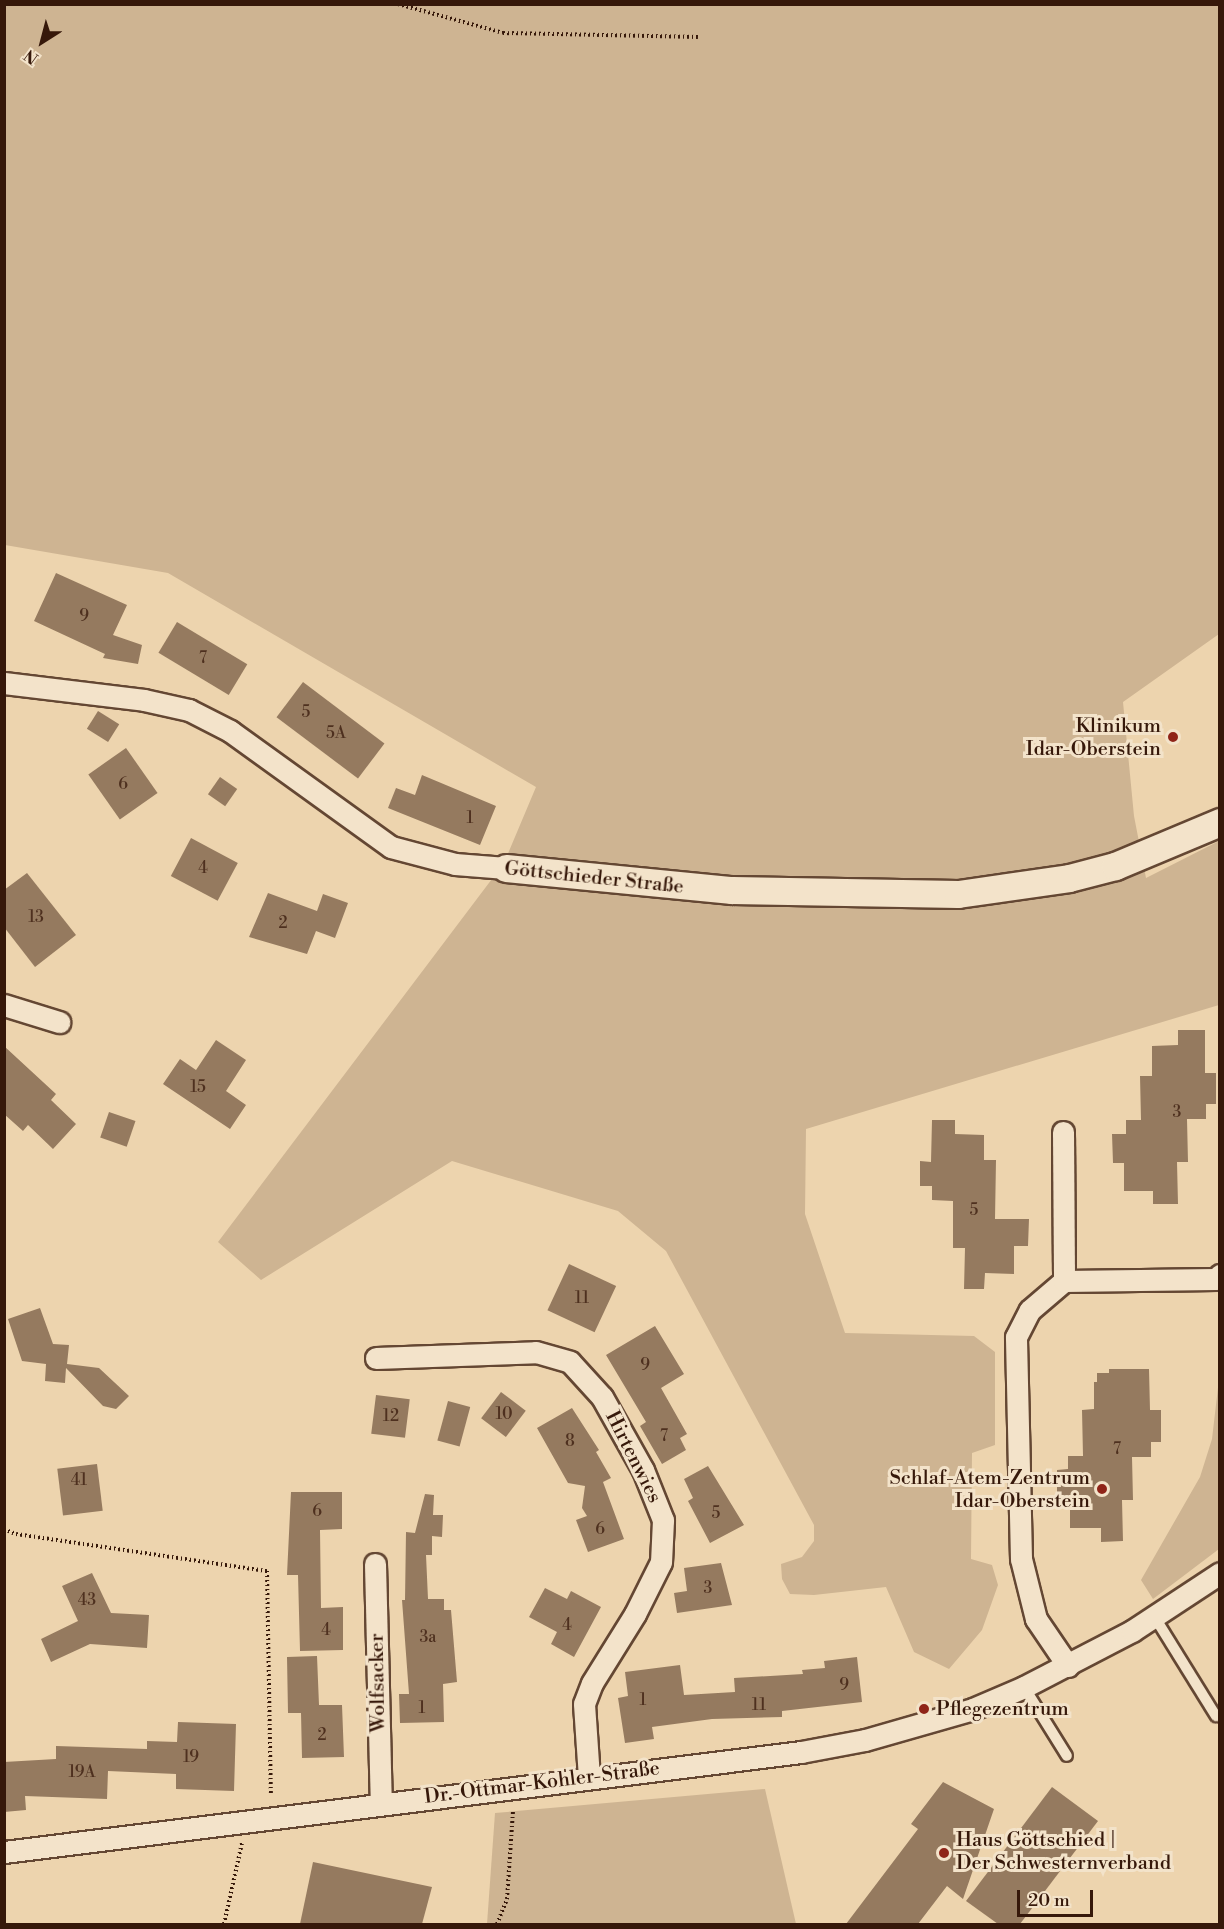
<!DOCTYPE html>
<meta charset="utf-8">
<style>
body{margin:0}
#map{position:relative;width:1224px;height:1929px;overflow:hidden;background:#edd4ae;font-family:"Libre Bodoni",serif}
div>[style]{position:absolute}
.green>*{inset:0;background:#ceb492}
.building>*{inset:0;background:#957a5f;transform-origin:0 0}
.path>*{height:4px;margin-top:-2px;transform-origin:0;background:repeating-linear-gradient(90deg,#36180a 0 1.5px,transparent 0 4.5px)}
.roads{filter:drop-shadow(2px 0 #644733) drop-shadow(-2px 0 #644733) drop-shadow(0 2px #644733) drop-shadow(0 -2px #644733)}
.service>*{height:10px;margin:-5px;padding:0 5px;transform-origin:5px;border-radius:5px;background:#f3e3ca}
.minor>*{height:21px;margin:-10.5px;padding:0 10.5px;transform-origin:10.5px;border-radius:10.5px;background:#f3e3ca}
.tertiary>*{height:27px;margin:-13.5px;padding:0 13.5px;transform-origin:13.5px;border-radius:13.5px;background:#f3e3ca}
.dots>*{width:16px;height:16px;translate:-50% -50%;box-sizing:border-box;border:3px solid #f3e3ca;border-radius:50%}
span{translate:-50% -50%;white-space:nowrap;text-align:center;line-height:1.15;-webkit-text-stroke:6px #f3e3ca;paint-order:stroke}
.number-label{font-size:16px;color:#4e301f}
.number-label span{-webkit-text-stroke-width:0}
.poi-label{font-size:20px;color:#36180a}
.right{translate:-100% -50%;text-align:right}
.left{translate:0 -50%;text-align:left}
.street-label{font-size:20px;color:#36180a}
.frame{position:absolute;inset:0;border:6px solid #36180a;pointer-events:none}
.north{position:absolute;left:12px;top:12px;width:60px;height:60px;-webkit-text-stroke:4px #f3e3ca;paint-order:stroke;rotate:216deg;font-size:16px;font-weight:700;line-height:24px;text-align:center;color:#36180a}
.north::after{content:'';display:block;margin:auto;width:21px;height:27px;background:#36180a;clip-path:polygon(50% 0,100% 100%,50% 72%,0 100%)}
.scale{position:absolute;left:1017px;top:1890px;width:76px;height:27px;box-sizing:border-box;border:3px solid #36180a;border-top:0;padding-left:8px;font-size:18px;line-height:21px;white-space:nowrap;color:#36180a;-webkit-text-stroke:4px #f3e3ca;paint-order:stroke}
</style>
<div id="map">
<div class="green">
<i style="clip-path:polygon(4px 5px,1219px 5px,1219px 634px,1123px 702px,1134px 816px,1146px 878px,1219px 841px,1219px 1005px,806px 1129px,805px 1214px,845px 1333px,974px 1336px,995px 1352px,995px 1445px,972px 1453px,971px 1559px,992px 1565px,998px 1585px,982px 1630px,949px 1669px,914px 1652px,886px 1587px,814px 1595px,790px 1594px,782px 1579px,781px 1564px,802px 1557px,814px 1541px,814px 1525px,666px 1251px,618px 1211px,452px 1161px,261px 1280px,218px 1242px,504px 863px,536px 787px,168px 573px,5px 545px)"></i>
<i style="clip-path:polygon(1219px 1379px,1219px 1549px,1153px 1599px,1141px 1580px,1200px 1477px,1212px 1439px)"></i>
<i style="clip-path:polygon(765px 1789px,796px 1924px,487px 1924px,495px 1813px)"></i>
</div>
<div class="building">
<i style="clip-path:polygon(56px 573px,127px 605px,113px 635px,142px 645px,138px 664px,103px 658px,105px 654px,34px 621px)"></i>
<i style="left:177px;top:622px;width:82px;height:36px;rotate:31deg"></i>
<i style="left:303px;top:682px;width:102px;height:44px;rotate:37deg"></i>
<i style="left:98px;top:711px;width:25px;height:21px;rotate:32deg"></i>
<i style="left:126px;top:748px;width:55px;height:46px;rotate:55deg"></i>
<i style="clip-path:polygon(422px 775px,496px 806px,480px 845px,388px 808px,396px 788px,415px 795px)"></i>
<i style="left:220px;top:777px;width:21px;height:21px;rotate:35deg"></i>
<i style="left:191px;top:838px;width:53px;height:43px;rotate:28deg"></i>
<i style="clip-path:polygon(27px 873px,76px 935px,35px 967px,4px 927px,4px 890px)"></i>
<i style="clip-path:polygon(268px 893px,317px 911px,323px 894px,348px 903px,335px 938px,316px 931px,307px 954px,249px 937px)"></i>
<i style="clip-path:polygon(1178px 1030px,1205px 1030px,1205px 1073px,1216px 1073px,1216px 1104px,1206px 1104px,1206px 1119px,1187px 1119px,1188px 1162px,1177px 1162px,1178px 1204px,1153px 1204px,1153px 1191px,1124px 1191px,1124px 1163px,1113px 1163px,1112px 1134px,1126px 1134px,1126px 1120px,1141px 1120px,1140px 1076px,1152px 1076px,1152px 1046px,1178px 1045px)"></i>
<i style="clip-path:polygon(216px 1040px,246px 1060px,226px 1091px,246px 1105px,230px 1129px,163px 1084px,180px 1059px,196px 1070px)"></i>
<i style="clip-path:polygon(4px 1046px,56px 1094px,51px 1100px,76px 1124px,53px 1149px,28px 1125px,23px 1131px,4px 1114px)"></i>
<i style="left:109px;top:1112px;width:28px;height:27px;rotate:19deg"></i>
<i style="clip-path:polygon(932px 1120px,955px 1120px,955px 1134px,984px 1135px,984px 1160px,996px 1160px,995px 1219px,1029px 1219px,1028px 1246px,1014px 1246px,1014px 1274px,985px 1273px,984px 1289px,964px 1289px,965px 1248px,953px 1248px,953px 1201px,932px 1200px,932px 1186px,920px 1186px,920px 1161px,931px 1162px)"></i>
<i style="left:569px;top:1264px;width:52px;height:51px;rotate:25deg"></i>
<i style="clip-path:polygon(40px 1308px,53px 1344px,69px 1345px,67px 1364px,99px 1368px,129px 1396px,116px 1409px,103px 1406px,66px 1368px,65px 1383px,45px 1381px,46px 1364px,22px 1361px,8px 1319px)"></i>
<i style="clip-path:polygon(655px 1326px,684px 1374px,661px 1388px,687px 1434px,680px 1438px,686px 1450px,662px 1464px,640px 1426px,646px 1422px,606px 1355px)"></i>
<i style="clip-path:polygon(1109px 1369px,1149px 1369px,1150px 1410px,1161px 1410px,1161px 1442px,1151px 1442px,1151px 1457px,1132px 1457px,1133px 1500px,1122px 1500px,1123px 1541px,1101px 1542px,1101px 1528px,1070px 1528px,1070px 1501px,1057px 1501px,1057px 1470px,1068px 1469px,1068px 1456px,1083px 1456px,1082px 1410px,1094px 1409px,1094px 1382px,1097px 1382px,1097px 1373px,1109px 1373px)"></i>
<i style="left:501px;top:1392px;width:31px;height:33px;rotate:37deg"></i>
<i style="left:376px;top:1395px;width:34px;height:39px;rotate:7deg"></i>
<i style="left:448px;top:1401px;width:23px;height:41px;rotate:15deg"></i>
<i style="clip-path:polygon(572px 1408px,599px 1450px,596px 1452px,611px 1478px,603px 1482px,624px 1539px,588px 1552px,576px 1520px,587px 1516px,582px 1508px,585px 1486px,568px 1483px,537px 1428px)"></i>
<i style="left:97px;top:1464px;width:47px;height:40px;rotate:83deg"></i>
<i style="clip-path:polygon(708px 1466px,744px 1525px,710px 1543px,688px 1501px,693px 1498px,684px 1479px)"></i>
<i style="clip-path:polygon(291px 1492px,342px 1492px,342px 1529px,320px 1530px,321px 1608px,343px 1607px,343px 1650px,300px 1651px,298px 1575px,287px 1575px)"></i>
<i style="clip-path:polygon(425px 1494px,434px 1495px,433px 1515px,443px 1515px,442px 1537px,432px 1536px,432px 1555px,426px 1555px,428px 1599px,444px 1599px,444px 1610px,451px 1610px,457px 1682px,443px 1684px,444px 1722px,400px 1723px,399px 1694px,409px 1694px,402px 1600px,405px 1600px,406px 1532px,415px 1533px)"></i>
<i style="clip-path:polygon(721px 1563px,732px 1605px,677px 1613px,674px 1593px,687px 1591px,684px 1568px)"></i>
<i style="clip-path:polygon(92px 1573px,111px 1613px,149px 1615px,147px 1648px,90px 1644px,51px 1662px,41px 1639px,78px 1621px,62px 1586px)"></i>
<i style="clip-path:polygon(545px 1588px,567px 1599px,571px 1591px,601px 1607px,574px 1657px,551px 1644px,557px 1632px,529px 1617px)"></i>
<i style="clip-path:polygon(317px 1656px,319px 1705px,342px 1705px,344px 1757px,302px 1758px,301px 1713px,288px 1713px,287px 1657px)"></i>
<i style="clip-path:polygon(857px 1657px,862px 1702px,782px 1711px,782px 1717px,712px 1719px,652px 1727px,654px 1739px,625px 1743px,618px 1698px,628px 1696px,625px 1672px,680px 1665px,684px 1695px,735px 1692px,734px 1678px,803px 1674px,802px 1670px,825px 1668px,824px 1661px)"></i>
<i style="clip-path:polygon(178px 1722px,236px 1724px,234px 1791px,176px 1789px,176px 1774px,108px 1771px,107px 1799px,25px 1796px,26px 1810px,4px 1812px,4px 1762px,56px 1759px,56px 1746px,147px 1749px,147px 1741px,177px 1742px)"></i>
<i style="clip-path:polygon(943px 1782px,994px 1809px,963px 1899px,947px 1886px,918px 1924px,846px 1924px,918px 1829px,911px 1824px)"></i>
<i style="clip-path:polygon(1052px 1787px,1098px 1821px,1020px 1924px,998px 1924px,966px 1901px)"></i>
<i style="clip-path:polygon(313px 1862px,432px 1887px,422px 1924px,300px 1924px)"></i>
</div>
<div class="path">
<i style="left:398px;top:4px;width:109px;rotate:15.4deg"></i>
<i style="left:503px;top:33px;width:195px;rotate:1.2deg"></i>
<i style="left:4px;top:1529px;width:13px;rotate:23deg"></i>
<i style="left:16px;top:1534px;width:254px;rotate:8.4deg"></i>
<i style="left:267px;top:1571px;width:225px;rotate:89deg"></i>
<i style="left:224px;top:1924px;width:83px;rotate:-77.5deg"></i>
<i style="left:497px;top:1924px;width:27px;rotate:-68deg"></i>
<i style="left:507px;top:1899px;width:89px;rotate:-86.1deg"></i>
</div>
<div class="roads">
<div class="service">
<i style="left:1154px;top:1616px;width:118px;rotate:58.2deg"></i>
<i style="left:1024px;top:1687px;width:81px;rotate:58.1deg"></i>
</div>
<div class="minor">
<i style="left:4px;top:683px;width:141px;rotate:6.9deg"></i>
<i style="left:144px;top:700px;width:46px;rotate:12.5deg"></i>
<i style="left:189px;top:710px;width:46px;rotate:27.1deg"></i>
<i style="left:230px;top:731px;width:198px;rotate:35.8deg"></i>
<i style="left:391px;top:847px;width:66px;rotate:14.9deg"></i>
<i style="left:455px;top:864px;width:51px;rotate:4.5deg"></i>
<i style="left:4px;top:1005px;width:58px;rotate:17.2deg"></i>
<i style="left:1063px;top:1132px;width:149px;rotate:89.6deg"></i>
<i style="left:376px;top:1358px;width:160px;rotate:-2.1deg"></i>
<i style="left:536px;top:1352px;width:35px;rotate:16deg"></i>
<i style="left:570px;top:1362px;width:47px;rotate:47.6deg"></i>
<i style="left:602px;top:1397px;width:84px;rotate:60.7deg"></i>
<i style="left:643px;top:1470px;width:54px;rotate:68.2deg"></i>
<i style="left:663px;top:1520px;width:42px;rotate:92.7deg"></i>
<i style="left:661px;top:1562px;width:58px;rotate:116.6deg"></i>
<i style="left:635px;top:1614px;width:81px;rotate:121.9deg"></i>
<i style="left:592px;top:1683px;width:22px;rotate:111deg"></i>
<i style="left:584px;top:1704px;width:73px;rotate:86.1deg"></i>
<i style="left:375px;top:1564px;width:239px;rotate:88.6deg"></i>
<i style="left:1068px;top:1666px;width:57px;rotate:-124.2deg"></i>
<i style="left:1036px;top:1619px;width:62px;rotate:-104deg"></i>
<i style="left:1021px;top:1559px;width:222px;rotate:-91.3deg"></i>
<i style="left:1016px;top:1337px;width:30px;rotate:-63deg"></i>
<i style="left:1030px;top:1310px;width:45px;rotate:-40.5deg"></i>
<i style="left:1064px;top:1281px;width:152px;rotate:-0.8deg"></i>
<i style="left:1216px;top:1279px;width:6px;rotate:-45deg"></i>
<i style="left:4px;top:1852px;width:803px;rotate:-7.15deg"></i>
<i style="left:801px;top:1752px;width:65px;rotate:-10.6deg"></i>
<i style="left:865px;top:1740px;width:112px;rotate:-16deg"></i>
<i style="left:973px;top:1709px;width:56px;rotate:-23.3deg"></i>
<i style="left:1024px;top:1687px;width:122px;rotate:-27.4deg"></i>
<i style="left:1132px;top:1631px;width:105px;rotate:-33.4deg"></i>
</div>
<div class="tertiary">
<i style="left:506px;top:868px;width:227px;rotate:5.6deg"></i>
<i style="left:732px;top:890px;width:226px;rotate:1deg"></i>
<i style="left:958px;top:894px;width:112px;rotate:-8.2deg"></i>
<i style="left:1069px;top:878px;width:48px;rotate:-14.6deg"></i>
<i style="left:1115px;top:866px;width:114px;rotate:-22.7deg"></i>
</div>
</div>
<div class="dots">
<i style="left:1173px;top:737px;background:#8f2418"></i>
<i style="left:1102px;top:1489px;background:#8f2418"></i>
<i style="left:924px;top:1709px;background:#8f2418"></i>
<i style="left:944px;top:1853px;background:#8f2418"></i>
</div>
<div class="number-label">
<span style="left:84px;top:616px">9</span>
<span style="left:203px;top:658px">7</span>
<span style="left:306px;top:712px">5</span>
<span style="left:336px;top:733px">5A</span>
<span style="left:123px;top:784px">6</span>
<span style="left:470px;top:818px">1</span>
<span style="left:203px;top:868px">4</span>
<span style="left:36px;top:917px">13</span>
<span style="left:283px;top:923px">2</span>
<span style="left:198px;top:1087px">15</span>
<span style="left:1177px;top:1112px">3</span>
<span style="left:974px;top:1210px">5</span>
<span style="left:582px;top:1298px">11</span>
<span style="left:645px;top:1365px">9</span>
<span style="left:504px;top:1414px">10</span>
<span style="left:391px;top:1416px">12</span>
<span style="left:664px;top:1436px">7</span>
<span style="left:570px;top:1441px">8</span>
<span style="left:1117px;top:1449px">7</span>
<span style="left:79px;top:1480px">41</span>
<span style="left:317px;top:1511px">6</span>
<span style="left:716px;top:1513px">5</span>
<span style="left:600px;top:1529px">6</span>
<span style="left:708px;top:1588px">3</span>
<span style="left:87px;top:1600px">43</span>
<span style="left:567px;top:1625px">4</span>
<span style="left:326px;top:1630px">4</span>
<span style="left:428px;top:1637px">3a</span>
<span style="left:844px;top:1685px">9</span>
<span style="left:643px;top:1700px">1</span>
<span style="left:759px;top:1705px">11</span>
<span style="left:422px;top:1708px">1</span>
<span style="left:322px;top:1735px">2</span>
<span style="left:191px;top:1757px">19</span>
<span style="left:82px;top:1772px">19A</span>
</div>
<div class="poi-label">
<span class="right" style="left:1161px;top:738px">Klinikum<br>Idar-Oberstein</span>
<span class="right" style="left:1090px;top:1490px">Schlaf-Atem-Zentrum<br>Idar-Oberstein</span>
<span class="left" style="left:936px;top:1709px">Pflegezentrum</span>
<span class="left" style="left:956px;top:1852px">Haus Göttschied |<br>Der Schwesternverband</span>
</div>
<div class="street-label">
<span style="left:594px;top:878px;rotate:6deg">Göttschieder Straße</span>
<span style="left:633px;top:1457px;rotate:63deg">Hirtenwies</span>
<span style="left:378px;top:1683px;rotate:-91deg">Wolfsacker</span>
<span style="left:542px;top:1783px;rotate:-7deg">Dr.-Ottmar-Kohler-Straße</span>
</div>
<div class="frame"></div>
<div class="north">N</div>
<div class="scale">20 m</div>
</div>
